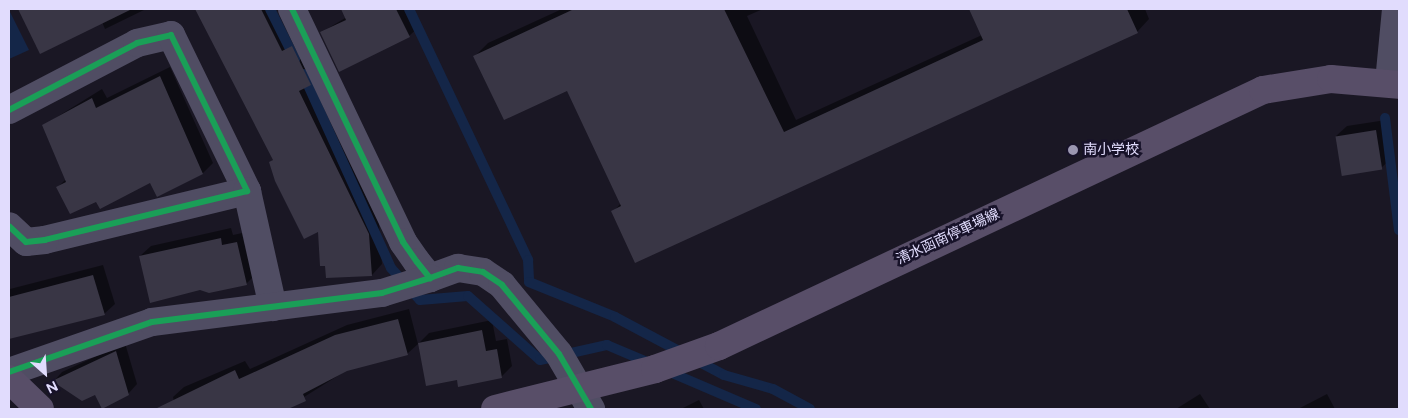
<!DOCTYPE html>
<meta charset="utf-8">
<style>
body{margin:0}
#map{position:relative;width:1408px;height:418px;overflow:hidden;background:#1a1724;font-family:Figtree,"Noto Sans JP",sans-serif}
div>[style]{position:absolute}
.water>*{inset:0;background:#142648}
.shadow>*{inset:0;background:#0007}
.stream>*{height:10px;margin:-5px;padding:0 5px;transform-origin:5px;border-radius:5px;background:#142648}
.building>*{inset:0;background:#393645;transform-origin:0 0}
.minor>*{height:28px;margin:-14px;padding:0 14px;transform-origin:14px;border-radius:14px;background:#504d63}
.major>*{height:28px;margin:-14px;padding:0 14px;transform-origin:14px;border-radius:14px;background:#584e68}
.cycleway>*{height:6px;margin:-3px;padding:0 3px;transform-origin:3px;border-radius:3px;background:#1a9f57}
.dots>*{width:14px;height:14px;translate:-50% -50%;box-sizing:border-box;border:2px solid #171229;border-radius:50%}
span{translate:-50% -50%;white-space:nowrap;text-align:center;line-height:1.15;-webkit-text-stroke:5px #171229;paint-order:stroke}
.poi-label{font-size:14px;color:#e1dcfd}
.left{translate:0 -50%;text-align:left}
.street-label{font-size:14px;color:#e1dcfd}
.frame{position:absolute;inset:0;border:10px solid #e1dcfd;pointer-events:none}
.north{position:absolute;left:20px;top:348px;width:50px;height:50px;-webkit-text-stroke:4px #171229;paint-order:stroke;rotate:154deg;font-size:14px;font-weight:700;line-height:20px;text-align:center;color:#e1dcfd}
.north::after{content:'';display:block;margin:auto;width:18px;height:22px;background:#e1dcfd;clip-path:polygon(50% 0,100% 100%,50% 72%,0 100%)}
</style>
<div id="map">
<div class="water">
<i style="clip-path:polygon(9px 10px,29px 50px,9px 59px)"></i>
</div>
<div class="shadow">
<i style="clip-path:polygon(20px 9px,146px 9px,105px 29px,102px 22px,41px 52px)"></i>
<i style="clip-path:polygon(196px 9px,275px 9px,292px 42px,303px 37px,321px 74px,311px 84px,379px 223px,382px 264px,372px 275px,319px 230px,270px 163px,274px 159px)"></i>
<i style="clip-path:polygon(360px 9px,411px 9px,420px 26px,409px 36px,322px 32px)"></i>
<i style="clip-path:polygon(562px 9px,763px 9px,747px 16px,796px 120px,982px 35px,970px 9px,1145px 9px,1149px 19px,1137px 32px,613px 212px,621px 203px,568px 89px,475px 56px,488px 43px)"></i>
<i style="clip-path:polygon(170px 67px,213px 163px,203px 173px,150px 182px,96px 200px,57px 188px,66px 179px,44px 125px,102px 89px,107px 98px)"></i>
<i style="clip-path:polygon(1386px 120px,1392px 158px,1381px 168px,1336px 136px,1347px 126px)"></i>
<i style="clip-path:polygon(231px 228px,233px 235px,247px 232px,256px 274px,246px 284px,140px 256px,151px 246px)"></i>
<i style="clip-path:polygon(103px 265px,115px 304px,104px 314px,9px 338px,10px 289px)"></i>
<i style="clip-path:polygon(409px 309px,418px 344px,407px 354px,347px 370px,285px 409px,266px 405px,257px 409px,176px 409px,173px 397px,184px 387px,245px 361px,250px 369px,347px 325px)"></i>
<i style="clip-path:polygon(492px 320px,496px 341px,507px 339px,512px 366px,501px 377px,458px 379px,419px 343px,429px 333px)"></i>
<i style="clip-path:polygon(125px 343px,137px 384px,128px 394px,95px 393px,54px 381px,62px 372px)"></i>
<i style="clip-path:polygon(1200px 394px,1210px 409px,1176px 409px)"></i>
<i style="clip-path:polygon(1327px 394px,1335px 409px,1299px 409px,1300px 408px)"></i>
<i style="clip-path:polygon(699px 400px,704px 409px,681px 409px)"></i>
</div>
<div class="stream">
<i style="left:270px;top:9px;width:56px;rotate:63.4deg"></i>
<i style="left:409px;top:9px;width:278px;rotate:64.6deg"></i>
<i style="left:528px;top:260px;width:22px;rotate:87deg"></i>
<i style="left:529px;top:282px;width:93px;rotate:22.1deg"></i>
<i style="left:615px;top:317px;width:123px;rotate:28deg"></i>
<i style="left:724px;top:375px;width:51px;rotate:15.9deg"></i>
<i style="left:773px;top:389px;width:42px;rotate:28.4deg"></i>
<i style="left:303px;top:74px;width:213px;rotate:65.6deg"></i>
<i style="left:391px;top:268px;width:43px;rotate:47.8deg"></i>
<i style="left:420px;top:300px;width:48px;rotate:-4.8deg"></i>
<i style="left:468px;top:296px;width:96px;rotate:41.6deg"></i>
<i style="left:540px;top:360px;width:69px;rotate:-12.6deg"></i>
<i style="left:607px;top:345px;width:49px;rotate:22.9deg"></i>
<i style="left:1385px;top:118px;width:113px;rotate:82.9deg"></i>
<i style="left:665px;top:370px;width:99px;rotate:23.2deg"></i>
</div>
<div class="building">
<i style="clip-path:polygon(18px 9px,132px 9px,40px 54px)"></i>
<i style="clip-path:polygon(195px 9px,261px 9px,282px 51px,292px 46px,311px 85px,299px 91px,369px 234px,372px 276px,326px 278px,325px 266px,320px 266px,318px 232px,304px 239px,275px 181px,269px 162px,273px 160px)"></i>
<i style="clip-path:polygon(341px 9px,396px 9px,410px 37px,339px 72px,320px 32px,346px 20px)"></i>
<i style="clip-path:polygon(574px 9px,724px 9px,784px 132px,983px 40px,969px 9px,1127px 9px,1138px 33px,635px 263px,611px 211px,621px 206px,567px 91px,504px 120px,473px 56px)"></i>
<i style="clip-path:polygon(160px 76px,203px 174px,157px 197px,150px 183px,100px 209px,96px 202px,70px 214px,56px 187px,66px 182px,42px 125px,92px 98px,96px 108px)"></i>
<i style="left:1376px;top:130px;width:40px;height:41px;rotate:81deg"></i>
<i style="clip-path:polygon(221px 238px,222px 245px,237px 242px,247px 285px,209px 293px,200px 290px,150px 303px,139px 256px)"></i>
<i style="clip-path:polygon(93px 275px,105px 315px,9px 339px,9px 297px)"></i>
<i style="clip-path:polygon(398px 319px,408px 355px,347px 371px,303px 394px,306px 401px,288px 409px,155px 409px,235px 370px,239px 379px,335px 335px)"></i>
<i style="clip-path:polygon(482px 330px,486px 351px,497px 349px,502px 378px,458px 387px,457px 380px,426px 386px,418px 343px)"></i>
<i style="clip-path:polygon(116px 351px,129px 395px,102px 409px,95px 395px,82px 401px,52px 381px)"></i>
</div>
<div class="minor">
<i style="left:292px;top:9px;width:258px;rotate:64.5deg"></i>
<i style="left:403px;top:242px;width:24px;rotate:55deg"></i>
<i style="left:417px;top:262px;width:21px;rotate:51deg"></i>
<i style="left:430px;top:278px;width:30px;rotate:-20deg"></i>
<i style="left:458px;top:268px;width:25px;rotate:9deg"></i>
<i style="left:483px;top:272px;width:23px;rotate:34deg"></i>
<i style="left:502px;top:285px;width:89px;rotate:50.4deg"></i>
<i style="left:559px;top:354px;width:64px;rotate:59.8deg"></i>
<i style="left:1389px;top:82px;width:73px;rotate:-84.5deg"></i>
<i style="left:9px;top:110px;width:144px;rotate:-27.6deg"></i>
<i style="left:137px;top:43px;width:35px;rotate:-13deg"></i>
<i style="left:171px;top:35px;width:174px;rotate:64deg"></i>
<i style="left:247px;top:191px;width:208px;rotate:166.4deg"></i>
<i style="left:45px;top:240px;width:19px;rotate:174deg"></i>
<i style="left:26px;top:242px;width:23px;rotate:-137deg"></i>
<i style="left:247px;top:191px;width:119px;rotate:77.4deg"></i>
<i style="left:9px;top:372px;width:151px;rotate:-19.3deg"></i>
<i style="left:152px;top:322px;width:232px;rotate:-7.2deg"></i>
<i style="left:382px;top:293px;width:50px;rotate:-17.4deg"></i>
</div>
<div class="major">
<i style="left:9px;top:379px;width:43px;rotate:44.1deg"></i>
<i style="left:495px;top:409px;width:165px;rotate:-14deg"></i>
<i style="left:655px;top:369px;width:68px;rotate:-19.8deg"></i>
<i style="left:719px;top:346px;width:601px;rotate:-25.2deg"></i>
<i style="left:1263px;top:90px;width:69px;rotate:-9.2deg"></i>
<i style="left:1331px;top:79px;width:68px;rotate:5deg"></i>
</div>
<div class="cycleway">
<i style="left:292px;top:9px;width:258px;rotate:64.5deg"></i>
<i style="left:403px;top:242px;width:24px;rotate:55deg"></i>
<i style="left:417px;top:262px;width:21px;rotate:51deg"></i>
<i style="left:430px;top:278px;width:30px;rotate:-20deg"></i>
<i style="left:458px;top:268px;width:25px;rotate:9deg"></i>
<i style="left:483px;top:272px;width:23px;rotate:34deg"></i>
<i style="left:502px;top:285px;width:89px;rotate:50.4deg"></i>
<i style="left:559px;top:354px;width:64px;rotate:59.8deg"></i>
<i style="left:9px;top:110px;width:144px;rotate:-27.6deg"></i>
<i style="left:137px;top:43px;width:35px;rotate:-13deg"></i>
<i style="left:171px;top:35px;width:174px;rotate:64deg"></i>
<i style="left:247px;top:191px;width:208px;rotate:166.4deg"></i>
<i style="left:45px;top:240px;width:19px;rotate:174deg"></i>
<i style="left:26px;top:242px;width:23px;rotate:-137deg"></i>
<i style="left:9px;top:372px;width:151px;rotate:-19.3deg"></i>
<i style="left:152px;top:322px;width:232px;rotate:-7.2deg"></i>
<i style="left:382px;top:293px;width:50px;rotate:-17.4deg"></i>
</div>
<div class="dots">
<i style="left:1073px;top:150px;background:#9b97b1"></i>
</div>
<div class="poi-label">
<span class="left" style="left:1083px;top:150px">南小学校</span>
</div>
<div class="street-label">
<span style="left:948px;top:237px;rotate:-25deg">清水函南停車場線</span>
</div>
<div class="frame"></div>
<div class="north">N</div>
</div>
